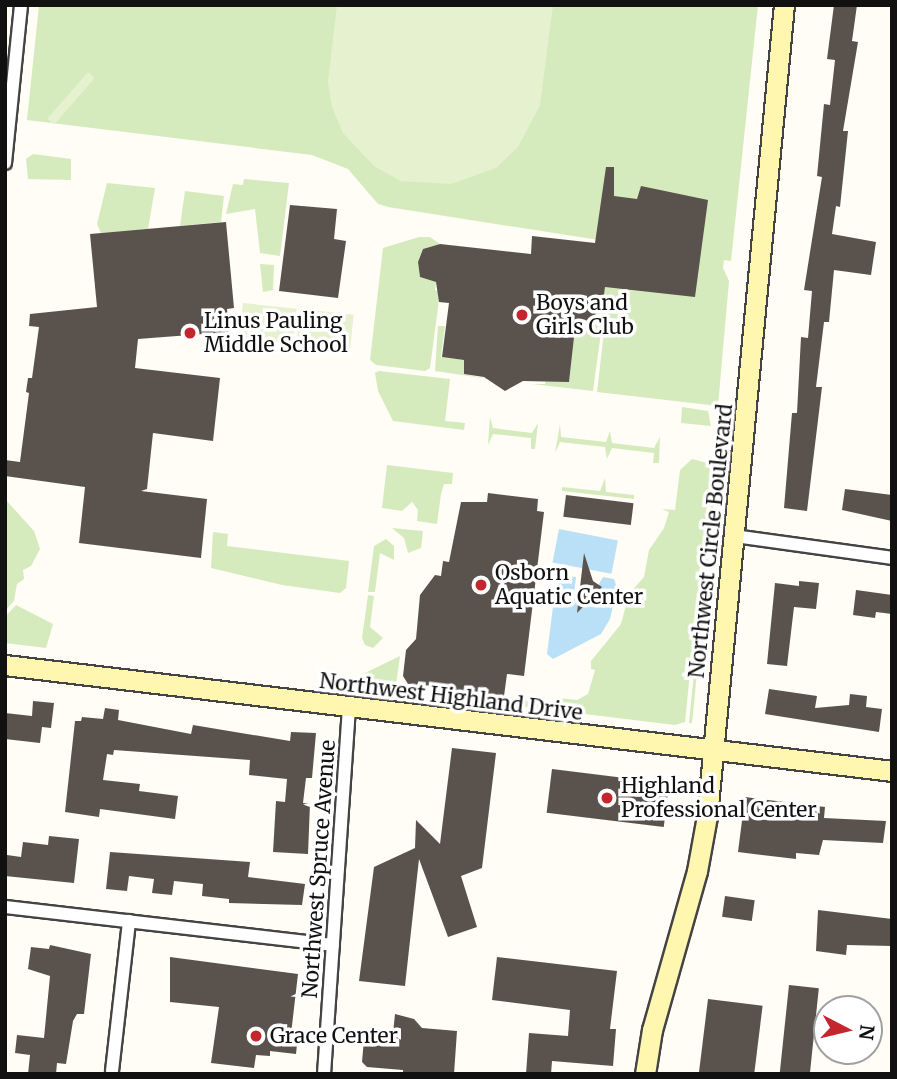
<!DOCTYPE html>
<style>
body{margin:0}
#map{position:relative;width:897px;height:1079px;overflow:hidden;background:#fffdf5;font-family:Merriweather,serif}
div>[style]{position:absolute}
.green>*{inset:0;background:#d5ebbd}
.pitch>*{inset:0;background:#e6f2cf;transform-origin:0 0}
.water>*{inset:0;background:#b9e0f7;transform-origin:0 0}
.building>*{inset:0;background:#5a524d;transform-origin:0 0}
.roads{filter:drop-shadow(2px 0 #444) drop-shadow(-2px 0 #444) drop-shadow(0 2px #444) drop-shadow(0 -2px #444)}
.street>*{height:12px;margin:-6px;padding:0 6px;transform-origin:6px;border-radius:6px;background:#fff}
.secondary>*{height:19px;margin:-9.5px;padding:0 9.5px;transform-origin:9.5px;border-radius:9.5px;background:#fff6b0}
.dots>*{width:19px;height:19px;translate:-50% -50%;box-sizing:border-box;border:4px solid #fff;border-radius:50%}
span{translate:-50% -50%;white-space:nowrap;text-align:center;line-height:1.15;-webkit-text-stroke:7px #fff;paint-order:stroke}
.poi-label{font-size:21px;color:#111}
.left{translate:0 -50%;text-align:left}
.street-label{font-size:21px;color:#111}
.frame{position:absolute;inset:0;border:7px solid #111;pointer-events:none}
.north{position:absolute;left:813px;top:995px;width:70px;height:70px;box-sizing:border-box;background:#fff;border:2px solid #a0a0a0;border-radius:50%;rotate:97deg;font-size:19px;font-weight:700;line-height:28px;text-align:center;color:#111}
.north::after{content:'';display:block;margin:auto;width:24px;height:32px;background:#c4262e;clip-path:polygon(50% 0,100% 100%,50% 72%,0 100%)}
</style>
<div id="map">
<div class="green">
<i style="clip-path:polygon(39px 5px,758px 5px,731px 261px,724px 260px,723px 268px,729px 281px,718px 406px,597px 392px,605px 323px,595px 321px,596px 310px,602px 310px,610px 245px,675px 252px,388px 207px,378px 204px,348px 169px,312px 155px,27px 120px)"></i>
<i style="clip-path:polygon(33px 154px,71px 159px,71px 180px,28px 179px,26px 159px)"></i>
<i style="clip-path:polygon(244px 179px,289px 183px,280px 256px,260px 253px,255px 209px,226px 214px,233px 184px,243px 185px)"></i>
<i style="clip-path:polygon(107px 183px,155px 188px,148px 229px,101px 233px,97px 224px)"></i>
<i style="clip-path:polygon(185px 191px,224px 196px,221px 222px,180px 226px)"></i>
<i style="clip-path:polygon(419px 237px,430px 237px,440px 244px,423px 249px,418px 262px,420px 277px,436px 282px,435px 290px,440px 292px,430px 368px,425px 371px,376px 365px,370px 360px,383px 248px)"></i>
<i style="clip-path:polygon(260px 264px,274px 265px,273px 290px,263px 292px)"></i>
<i style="clip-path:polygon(576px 322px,602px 325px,593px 391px,532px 384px,545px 384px,546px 379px,569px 381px)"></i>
<i style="clip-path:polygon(438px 326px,445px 326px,441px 357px,464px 360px,464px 374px,489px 379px,435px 371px)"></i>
<i style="clip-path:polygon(379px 371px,450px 379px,445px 421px,465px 423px,464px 430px,393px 421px,378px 391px,375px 373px)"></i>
<i style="clip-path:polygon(682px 407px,708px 411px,711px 426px,681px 423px)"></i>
<i style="clip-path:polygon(490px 417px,493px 428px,532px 433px,538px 423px,535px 449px,531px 449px,531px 438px,493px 434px,488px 445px)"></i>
<i style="clip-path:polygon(560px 424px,561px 437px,606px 442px,610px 431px,612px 443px,654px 448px,660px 437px,659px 463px,653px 463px,654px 453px,612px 448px,607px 459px,605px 447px,560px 442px,555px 453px)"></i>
<i style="clip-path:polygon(692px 459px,711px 464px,685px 722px,675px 725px,552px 710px,553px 703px,560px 703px,557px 698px,577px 700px,588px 694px,595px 670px,591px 669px,591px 661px,621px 624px,629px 594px,644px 577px,649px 550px,664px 528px,669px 512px,662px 509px,675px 510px,680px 470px)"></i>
<i style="clip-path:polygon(715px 463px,717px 469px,692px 723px,689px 723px)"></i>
<i style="clip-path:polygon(387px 465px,453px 473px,452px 484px,444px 484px,441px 494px,437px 524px,417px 521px,418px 510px,412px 502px,402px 511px,382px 508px)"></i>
<i style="clip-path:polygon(605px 478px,606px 492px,634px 495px,634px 499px,562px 491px,562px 487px,600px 491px)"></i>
<i style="clip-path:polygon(5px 499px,34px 531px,40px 549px,31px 566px,23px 570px,24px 579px,17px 584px,14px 601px,5px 611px)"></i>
<i style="clip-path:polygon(392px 528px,423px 531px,421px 548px,408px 553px,404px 538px)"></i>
<i style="clip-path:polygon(213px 532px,228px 534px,227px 546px,349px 561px,346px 588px,340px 593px,282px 585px,211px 568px)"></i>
<i style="clip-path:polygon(386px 539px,394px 546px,394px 560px,380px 553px,375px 592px,368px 592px,374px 546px)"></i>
<i style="clip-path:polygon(368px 595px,374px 596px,370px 627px,383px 638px,373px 648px,365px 645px,362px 638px)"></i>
<i style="clip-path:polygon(16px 605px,53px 624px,46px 648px,5px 643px,5px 617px)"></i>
<i style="clip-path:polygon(400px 656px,395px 691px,362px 687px,365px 673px)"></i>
<i style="clip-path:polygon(437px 688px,546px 702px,545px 709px,435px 697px)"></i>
</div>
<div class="pitch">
<i style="clip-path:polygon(337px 5px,553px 5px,540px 105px,518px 147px,496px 168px,451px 184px,401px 181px,374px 166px,343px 133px,332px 107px,328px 82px)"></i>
<i style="left:88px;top:72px;width:9px;height:62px;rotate:41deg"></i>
<i style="left:243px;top:303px;width:54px;height:35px;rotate:6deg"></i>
<i style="left:300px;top:309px;width:54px;height:36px;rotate:6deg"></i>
</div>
<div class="water">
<i style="left:559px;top:529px;width:60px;height:34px;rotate:11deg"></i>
<i style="clip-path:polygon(557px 575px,576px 577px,574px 594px,595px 591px,603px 577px,614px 579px,617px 588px,610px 619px,601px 634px,553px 659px,547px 654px)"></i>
</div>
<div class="building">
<i style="clip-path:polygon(834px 5px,857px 5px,852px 41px,858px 42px,843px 131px,848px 131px,840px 207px,836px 206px,832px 234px,876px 242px,871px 275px,834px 270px,829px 322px,824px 322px,816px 387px,822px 387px,807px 511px,784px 508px,792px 413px,797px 413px,801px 337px,808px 338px,812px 291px,804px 290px,822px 177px,817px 176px,824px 104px,830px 105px,835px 60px,827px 59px)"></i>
<i style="clip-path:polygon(606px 167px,614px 167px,614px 196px,637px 199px,641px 186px,708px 200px,695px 297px,605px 287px,602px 311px,596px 310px,595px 321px,576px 320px,569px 382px,523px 381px,505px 391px,484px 377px,464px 374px,464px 360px,442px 357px,449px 303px,439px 302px,436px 282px,420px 277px,418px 262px,423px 249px,440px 244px,531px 254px,532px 236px,595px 243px)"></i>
<i style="clip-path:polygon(290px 205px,337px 209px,334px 239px,346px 241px,338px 298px,279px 291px)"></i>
<i style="clip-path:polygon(226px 222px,234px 308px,227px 309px,229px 332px,138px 339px,135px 368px,220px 378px,213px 441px,153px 433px,147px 489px,141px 491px,207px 499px,201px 558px,79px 543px,85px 487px,5px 476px,5px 460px,20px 462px,29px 393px,26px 392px,28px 378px,32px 378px,39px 327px,29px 326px,30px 314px,97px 307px,90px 234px)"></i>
<i style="clip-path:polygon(845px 489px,892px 495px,892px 521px,842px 510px)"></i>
<i style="clip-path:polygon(488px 493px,538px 499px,537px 511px,544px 512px,524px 676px,507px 674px,504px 696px,408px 684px,403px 676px,406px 650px,416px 639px,420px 595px,435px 575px,441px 576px,443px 561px,449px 562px,461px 502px,487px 502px)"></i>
<i style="left:566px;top:495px;width:68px;height:22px;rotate:7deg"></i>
<i style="clip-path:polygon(584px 553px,593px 581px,602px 587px,577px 613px)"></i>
<i style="clip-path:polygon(799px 581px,819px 583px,816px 609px,794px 607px,787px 666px,767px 664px,775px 583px,799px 586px)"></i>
<i style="clip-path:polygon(856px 590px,892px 595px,892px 614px,876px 612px,875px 618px,853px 615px)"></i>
<i style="clip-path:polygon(769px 689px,817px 696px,815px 708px,849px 705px,850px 694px,867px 696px,866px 707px,882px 709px,879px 732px,765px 714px)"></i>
<i style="clip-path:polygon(33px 701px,54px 703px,51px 728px,42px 727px,40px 743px,5px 739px,5px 713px,32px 716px)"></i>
<i style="clip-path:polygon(105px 708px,119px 710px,118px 720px,191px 734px,193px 725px,290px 741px,291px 732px,316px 733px,312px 778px,306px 778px,303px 803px,310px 804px,308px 854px,273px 852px,276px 801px,285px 802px,287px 779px,249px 775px,250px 760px,114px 750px,113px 755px,107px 754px,103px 780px,140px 784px,139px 791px,178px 796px,175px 819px,100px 809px,99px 817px,65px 812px,75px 721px,81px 721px,82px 717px,103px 719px)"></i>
<i style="clip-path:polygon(452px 748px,496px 753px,482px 868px,461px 876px,477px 927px,448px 937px,419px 859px,405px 986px,359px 981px,374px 867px,415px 848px,416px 820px,440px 844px)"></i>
<i style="left:552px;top:769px;width:118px;height:44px;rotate:7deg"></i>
<i style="clip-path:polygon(745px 797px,825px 807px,824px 818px,886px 821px,883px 843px,823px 840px,819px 855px,796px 853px,796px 859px,738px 852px)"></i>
<i style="clip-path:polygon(49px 836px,79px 839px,74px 883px,5px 876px,7px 855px,21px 857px,23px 842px,48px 845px)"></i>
<i style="clip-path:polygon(110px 852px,250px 862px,248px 877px,305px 884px,302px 905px,229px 903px,229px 899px,202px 896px,203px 884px,174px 881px,172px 895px,152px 893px,154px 879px,129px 876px,127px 891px,106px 889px)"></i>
<i style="left:725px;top:896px;width:30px;height:21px;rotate:8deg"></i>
<i style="clip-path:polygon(818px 910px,892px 919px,892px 946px,847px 945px,846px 955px,816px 951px)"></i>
<i style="clip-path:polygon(50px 945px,91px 954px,84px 1014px,77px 1014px,73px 1021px,66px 1064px,57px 1063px,56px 1074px,28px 1074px,30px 1055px,15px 1053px,17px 1035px,44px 1038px,50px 976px,28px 969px,31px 947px,49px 949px)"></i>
<i style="clip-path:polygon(170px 957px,298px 974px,291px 1034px,298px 1035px,296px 1054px,270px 1051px,270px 1056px,256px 1055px,254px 1068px,211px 1063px,219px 1007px,170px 1002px)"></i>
<i style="clip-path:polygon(497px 957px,617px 971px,610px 1029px,616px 1029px,613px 1066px,552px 1061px,551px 1074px,526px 1074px,529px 1033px,568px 1036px,570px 1010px,492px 1000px)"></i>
<i style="left:789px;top:985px;width:30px;height:89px;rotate:6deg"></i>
<i style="left:708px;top:999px;width:55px;height:76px;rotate:7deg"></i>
<i style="clip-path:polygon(395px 1014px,414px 1019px,422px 1028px,457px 1031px,454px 1074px,403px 1074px,403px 1070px,367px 1067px,362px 1062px,364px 1039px,371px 1040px,372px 1032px,393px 1033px)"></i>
</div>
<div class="roads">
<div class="street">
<i style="left:5px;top:163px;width:159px;rotate:-84.2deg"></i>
<i style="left:734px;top:536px;width:160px;rotate:7.9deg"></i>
<i style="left:5px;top:907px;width:330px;rotate:6.6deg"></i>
<i style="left:112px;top:1071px;width:151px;rotate:-83.5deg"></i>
<i style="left:324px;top:1074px;width:367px;rotate:-86.1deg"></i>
</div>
<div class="secondary">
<i style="left:5px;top:665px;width:893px;rotate:6.81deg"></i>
<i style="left:645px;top:1074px;width:45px;rotate:-81deg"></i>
<i style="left:652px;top:1030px;width:165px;rotate:-74.2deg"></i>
<i style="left:697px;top:871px;width:56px;rotate:-79.7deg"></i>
<i style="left:707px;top:816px;width:815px;rotate:-84.58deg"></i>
</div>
</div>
<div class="dots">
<i style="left:522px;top:315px;background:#c4262e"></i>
<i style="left:190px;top:333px;background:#c4262e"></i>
<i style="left:481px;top:585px;background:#c4262e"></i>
<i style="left:607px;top:798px;background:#c4262e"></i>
<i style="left:256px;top:1036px;background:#c4262e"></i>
</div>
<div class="poi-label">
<span class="left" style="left:536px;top:315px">Boys and<br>Girls Club</span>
<span class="left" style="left:204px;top:333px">Linus Pauling<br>Middle School</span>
<span class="left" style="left:495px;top:585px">Osborn<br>Aquatic Center</span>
<span class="left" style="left:621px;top:798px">Highland<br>Professional Center</span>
<span class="left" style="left:270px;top:1036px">Grace Center</span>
</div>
<div class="street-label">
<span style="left:711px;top:541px;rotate:-84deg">Northwest Circle Boulevard</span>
<span style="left:451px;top:697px;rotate:7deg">Northwest Highland Drive</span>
<span style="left:319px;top:869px;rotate:-86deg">Northwest Spruce Avenue</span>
</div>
<div class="frame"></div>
<div class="north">N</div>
</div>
